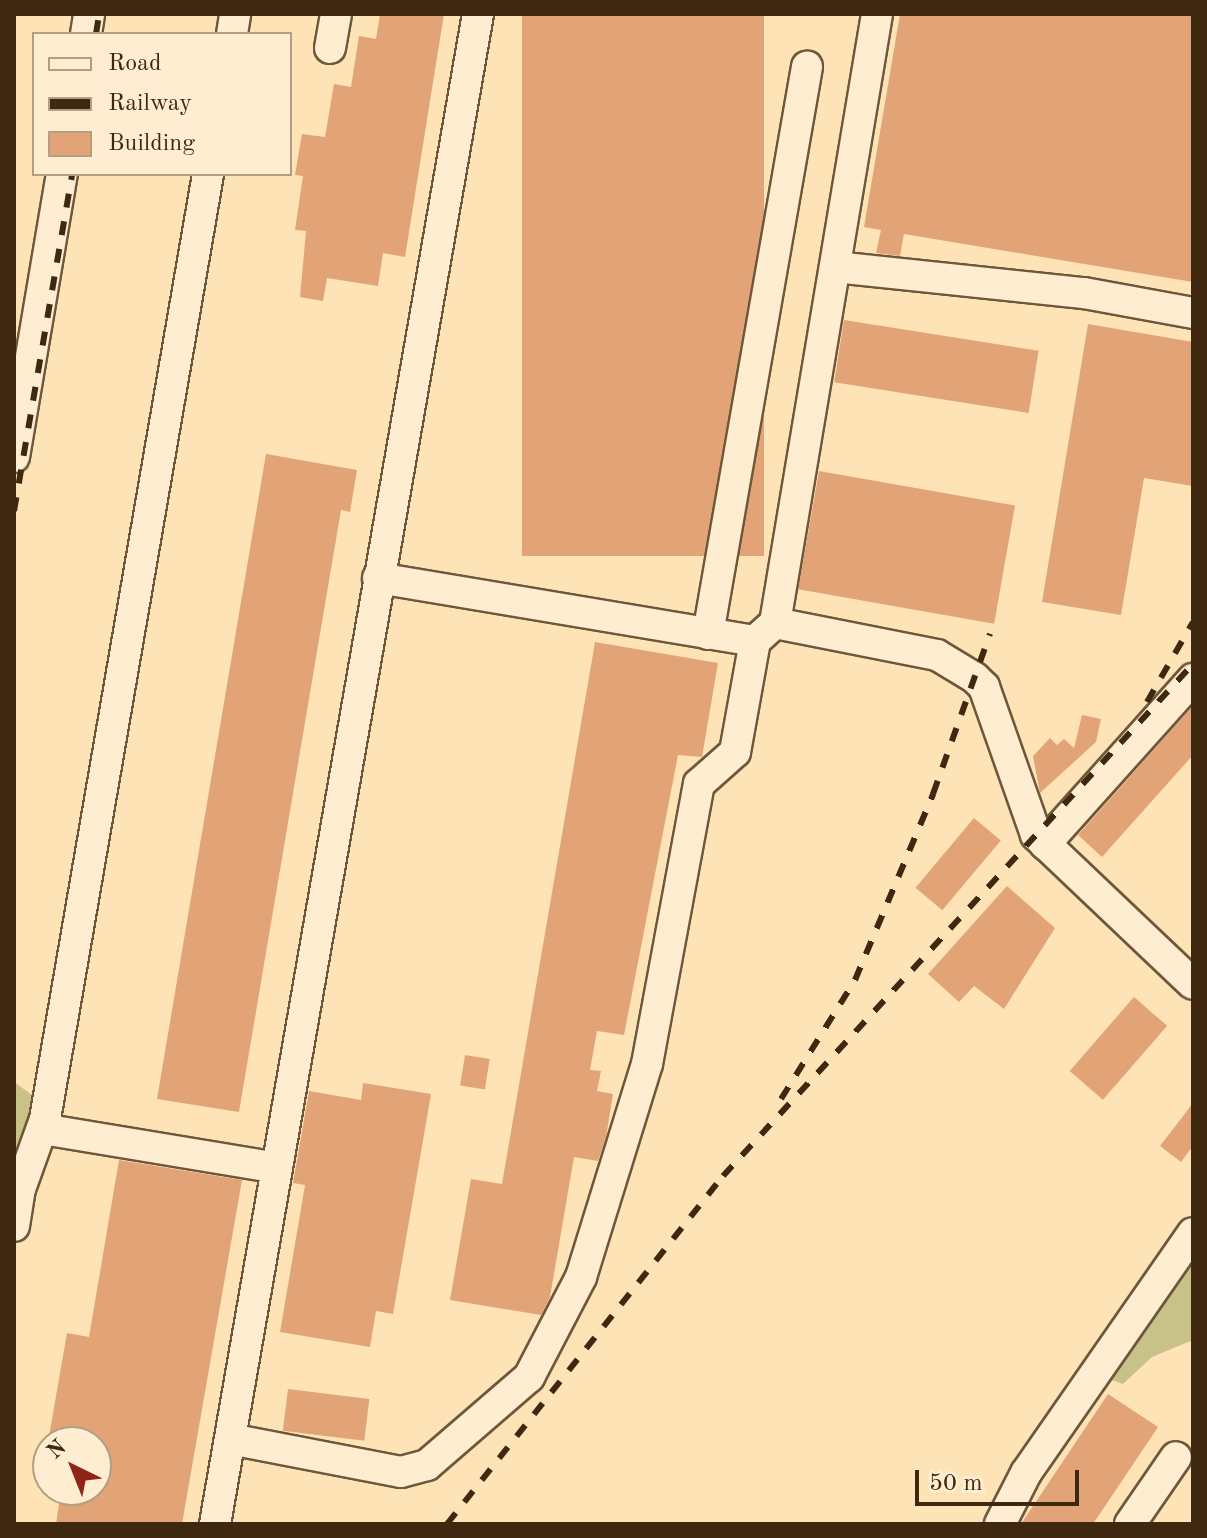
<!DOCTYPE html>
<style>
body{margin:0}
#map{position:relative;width:1207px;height:1538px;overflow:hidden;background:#fee3b6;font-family:"Old Standard TT",serif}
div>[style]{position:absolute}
.green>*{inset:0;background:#c8c188}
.building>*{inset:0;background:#e2a477;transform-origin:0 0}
.roads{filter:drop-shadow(2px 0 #6e573a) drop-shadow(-2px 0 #6e573a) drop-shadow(0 2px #6e573a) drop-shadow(0 -2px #6e573a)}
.minor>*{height:30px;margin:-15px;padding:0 15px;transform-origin:15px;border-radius:15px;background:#feedd0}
.rail>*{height:6px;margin-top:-3px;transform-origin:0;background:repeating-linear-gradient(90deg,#3e2810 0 14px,transparent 0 28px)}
span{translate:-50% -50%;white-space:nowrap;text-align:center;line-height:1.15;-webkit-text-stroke:6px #feedd0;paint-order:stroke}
.frame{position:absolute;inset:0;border:16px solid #3e2810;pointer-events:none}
.legend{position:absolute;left:32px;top:32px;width:260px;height:144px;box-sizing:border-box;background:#feedd0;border:2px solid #b19e83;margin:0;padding:10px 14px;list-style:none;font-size:24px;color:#3e2810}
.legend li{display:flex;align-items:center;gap:16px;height:40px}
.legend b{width:40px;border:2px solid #b19e83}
.north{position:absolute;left:32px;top:1426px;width:80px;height:80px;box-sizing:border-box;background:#feedd0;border:2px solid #b19e83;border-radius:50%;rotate:317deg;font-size:22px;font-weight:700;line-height:32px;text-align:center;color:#3e2810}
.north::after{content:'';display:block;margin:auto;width:28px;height:36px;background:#8f2418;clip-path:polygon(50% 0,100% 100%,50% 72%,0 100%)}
.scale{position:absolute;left:915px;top:1470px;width:164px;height:36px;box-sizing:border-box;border:4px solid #3e2810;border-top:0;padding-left:10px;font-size:24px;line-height:28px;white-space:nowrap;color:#3e2810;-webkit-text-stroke:6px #feedd0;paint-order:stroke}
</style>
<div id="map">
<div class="green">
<i style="clip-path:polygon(14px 1082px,39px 1100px,14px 1153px)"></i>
<i style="clip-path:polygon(1193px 1243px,1193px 1340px,1152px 1357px,1123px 1384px,1103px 1377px)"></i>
</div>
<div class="building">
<i style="clip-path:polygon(380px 14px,444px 14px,405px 257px,383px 253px,378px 286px,327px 278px,323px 301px,300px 297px,306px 231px,295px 230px,303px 176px,295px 175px,302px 134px,325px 137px,334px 84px,351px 87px,359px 36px,376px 39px)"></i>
<i style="left:522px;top:14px;width:242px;height:542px"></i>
<i style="clip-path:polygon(900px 14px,1193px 14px,1193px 282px,904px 234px,900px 256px,876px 253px,881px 230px,864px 227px)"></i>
<i style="left:844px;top:320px;width:197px;height:63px;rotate:9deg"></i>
<i style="clip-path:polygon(1088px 324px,1193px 342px,1193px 486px,1144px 478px,1121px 615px,1042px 602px)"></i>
<i style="clip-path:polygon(266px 454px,357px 470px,350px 512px,341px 510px,239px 1112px,157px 1099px)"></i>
<i style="left:819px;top:471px;width:199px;height:120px;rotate:10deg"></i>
<i style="clip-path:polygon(595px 642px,718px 663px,702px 757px,678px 755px,624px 1035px,597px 1031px,590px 1070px,601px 1071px,597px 1091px,613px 1094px,606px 1137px,598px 1161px,574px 1157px,550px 1297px,541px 1315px,450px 1300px,471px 1179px,502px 1184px)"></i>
<i style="clip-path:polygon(1193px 706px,1193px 755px,1102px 857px,1078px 835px)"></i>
<i style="clip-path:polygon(1082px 715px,1101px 719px,1096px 742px,1040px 793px,1033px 756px,1050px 738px,1057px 745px,1064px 739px,1074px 748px)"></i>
<i style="left:974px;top:818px;width:35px;height:91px;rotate:40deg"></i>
<i style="clip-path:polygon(1007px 886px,1055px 928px,1004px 1009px,974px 986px,959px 1002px,928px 974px)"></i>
<i style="left:1134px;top:997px;width:44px;height:98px;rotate:41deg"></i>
<i style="left:465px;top:1055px;width:25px;height:31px;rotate:9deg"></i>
<i style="clip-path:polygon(363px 1083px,431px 1094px,393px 1314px,376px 1311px,370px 1347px,280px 1332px,305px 1185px,293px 1183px,309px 1091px,361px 1100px)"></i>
<i style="clip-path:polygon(1193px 1103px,1193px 1146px,1181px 1162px,1160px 1146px)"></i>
<i style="clip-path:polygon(119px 1160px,242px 1180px,182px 1524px,56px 1524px,61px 1490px,96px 1490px,96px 1442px,48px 1442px,67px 1333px,89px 1337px)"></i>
<i style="left:288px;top:1389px;width:82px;height:42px;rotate:7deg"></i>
<i style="clip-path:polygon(1108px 1394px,1158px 1427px,1093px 1524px,1021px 1524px)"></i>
</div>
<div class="roads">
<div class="minor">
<i style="left:86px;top:34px;width:20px;rotate:-81deg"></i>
<i style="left:232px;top:34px;width:20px;rotate:-81deg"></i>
<i style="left:330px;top:48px;width:35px;rotate:-80deg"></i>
<i style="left:835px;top:267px;width:250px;rotate:6deg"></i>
<i style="left:1084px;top:293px;width:111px;rotate:10.4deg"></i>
<i style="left:14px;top:457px;width:287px;rotate:-80.4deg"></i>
<i style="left:378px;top:578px;width:382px;rotate:9.5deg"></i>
<i style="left:775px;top:623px;width:617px;rotate:-80.49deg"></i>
<i style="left:708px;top:634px;width:576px;rotate:-80.1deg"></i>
<i style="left:1045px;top:844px;width:222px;rotate:-48.1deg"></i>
<i style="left:42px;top:1129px;width:238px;rotate:9.4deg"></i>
<i style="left:14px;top:1226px;width:37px;rotate:-81deg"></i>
<i style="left:20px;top:1189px;width:74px;rotate:-70.3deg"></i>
<i style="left:45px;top:1119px;width:959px;rotate:-80.21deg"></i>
<i style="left:230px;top:1439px;width:174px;rotate:10.9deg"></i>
<i style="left:401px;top:1472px;width:27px;rotate:-15deg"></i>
<i style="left:427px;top:1465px;width:135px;rotate:-40.8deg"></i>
<i style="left:529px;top:1377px;width:113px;rotate:-62.5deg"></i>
<i style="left:581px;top:1277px;width:223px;rotate:-72.8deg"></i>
<i style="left:647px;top:1064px;width:285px;rotate:-79.5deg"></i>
<i style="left:699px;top:784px;width:48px;rotate:-41.6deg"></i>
<i style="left:735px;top:752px;width:113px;rotate:-79.8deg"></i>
<i style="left:755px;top:641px;width:27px;rotate:-42deg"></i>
<i style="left:775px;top:623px;width:165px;rotate:11.2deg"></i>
<i style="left:937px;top:655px;width:44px;rotate:31.2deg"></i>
<i style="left:975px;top:678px;width:13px;rotate:45deg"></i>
<i style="left:984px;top:687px;width:157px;rotate:70.6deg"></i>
<i style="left:1036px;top:835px;width:216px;rotate:43.5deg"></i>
<i style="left:215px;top:1524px;width:1533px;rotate:-80.12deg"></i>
<i style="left:1000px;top:1524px;width:57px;rotate:-63deg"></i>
<i style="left:1026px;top:1473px;width:292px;rotate:-55.2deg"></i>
<i style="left:1130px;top:1524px;width:81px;rotate:-55.5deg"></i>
</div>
</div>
<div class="rail">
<i style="left:96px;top:34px;width:20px;rotate:-81deg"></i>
<i style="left:14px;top:511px;width:342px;rotate:-80.2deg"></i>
<i style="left:1147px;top:702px;width:92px;rotate:-60.1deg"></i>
<i style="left:781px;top:1099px;width:140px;rotate:-58.1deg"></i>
<i style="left:855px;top:980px;width:202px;rotate:-67.2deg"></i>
<i style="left:933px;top:794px;width:170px;rotate:-70.4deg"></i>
<i style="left:447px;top:1524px;width:444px;rotate:-51.6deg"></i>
<i style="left:723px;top:1176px;width:695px;rotate:-47.45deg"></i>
</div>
<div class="frame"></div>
<ul class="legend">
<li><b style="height:10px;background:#feedd0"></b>Road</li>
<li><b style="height:10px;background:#3e2810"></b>Railway</li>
<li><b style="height:22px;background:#e2a477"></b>Building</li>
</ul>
<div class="north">N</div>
<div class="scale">50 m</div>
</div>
